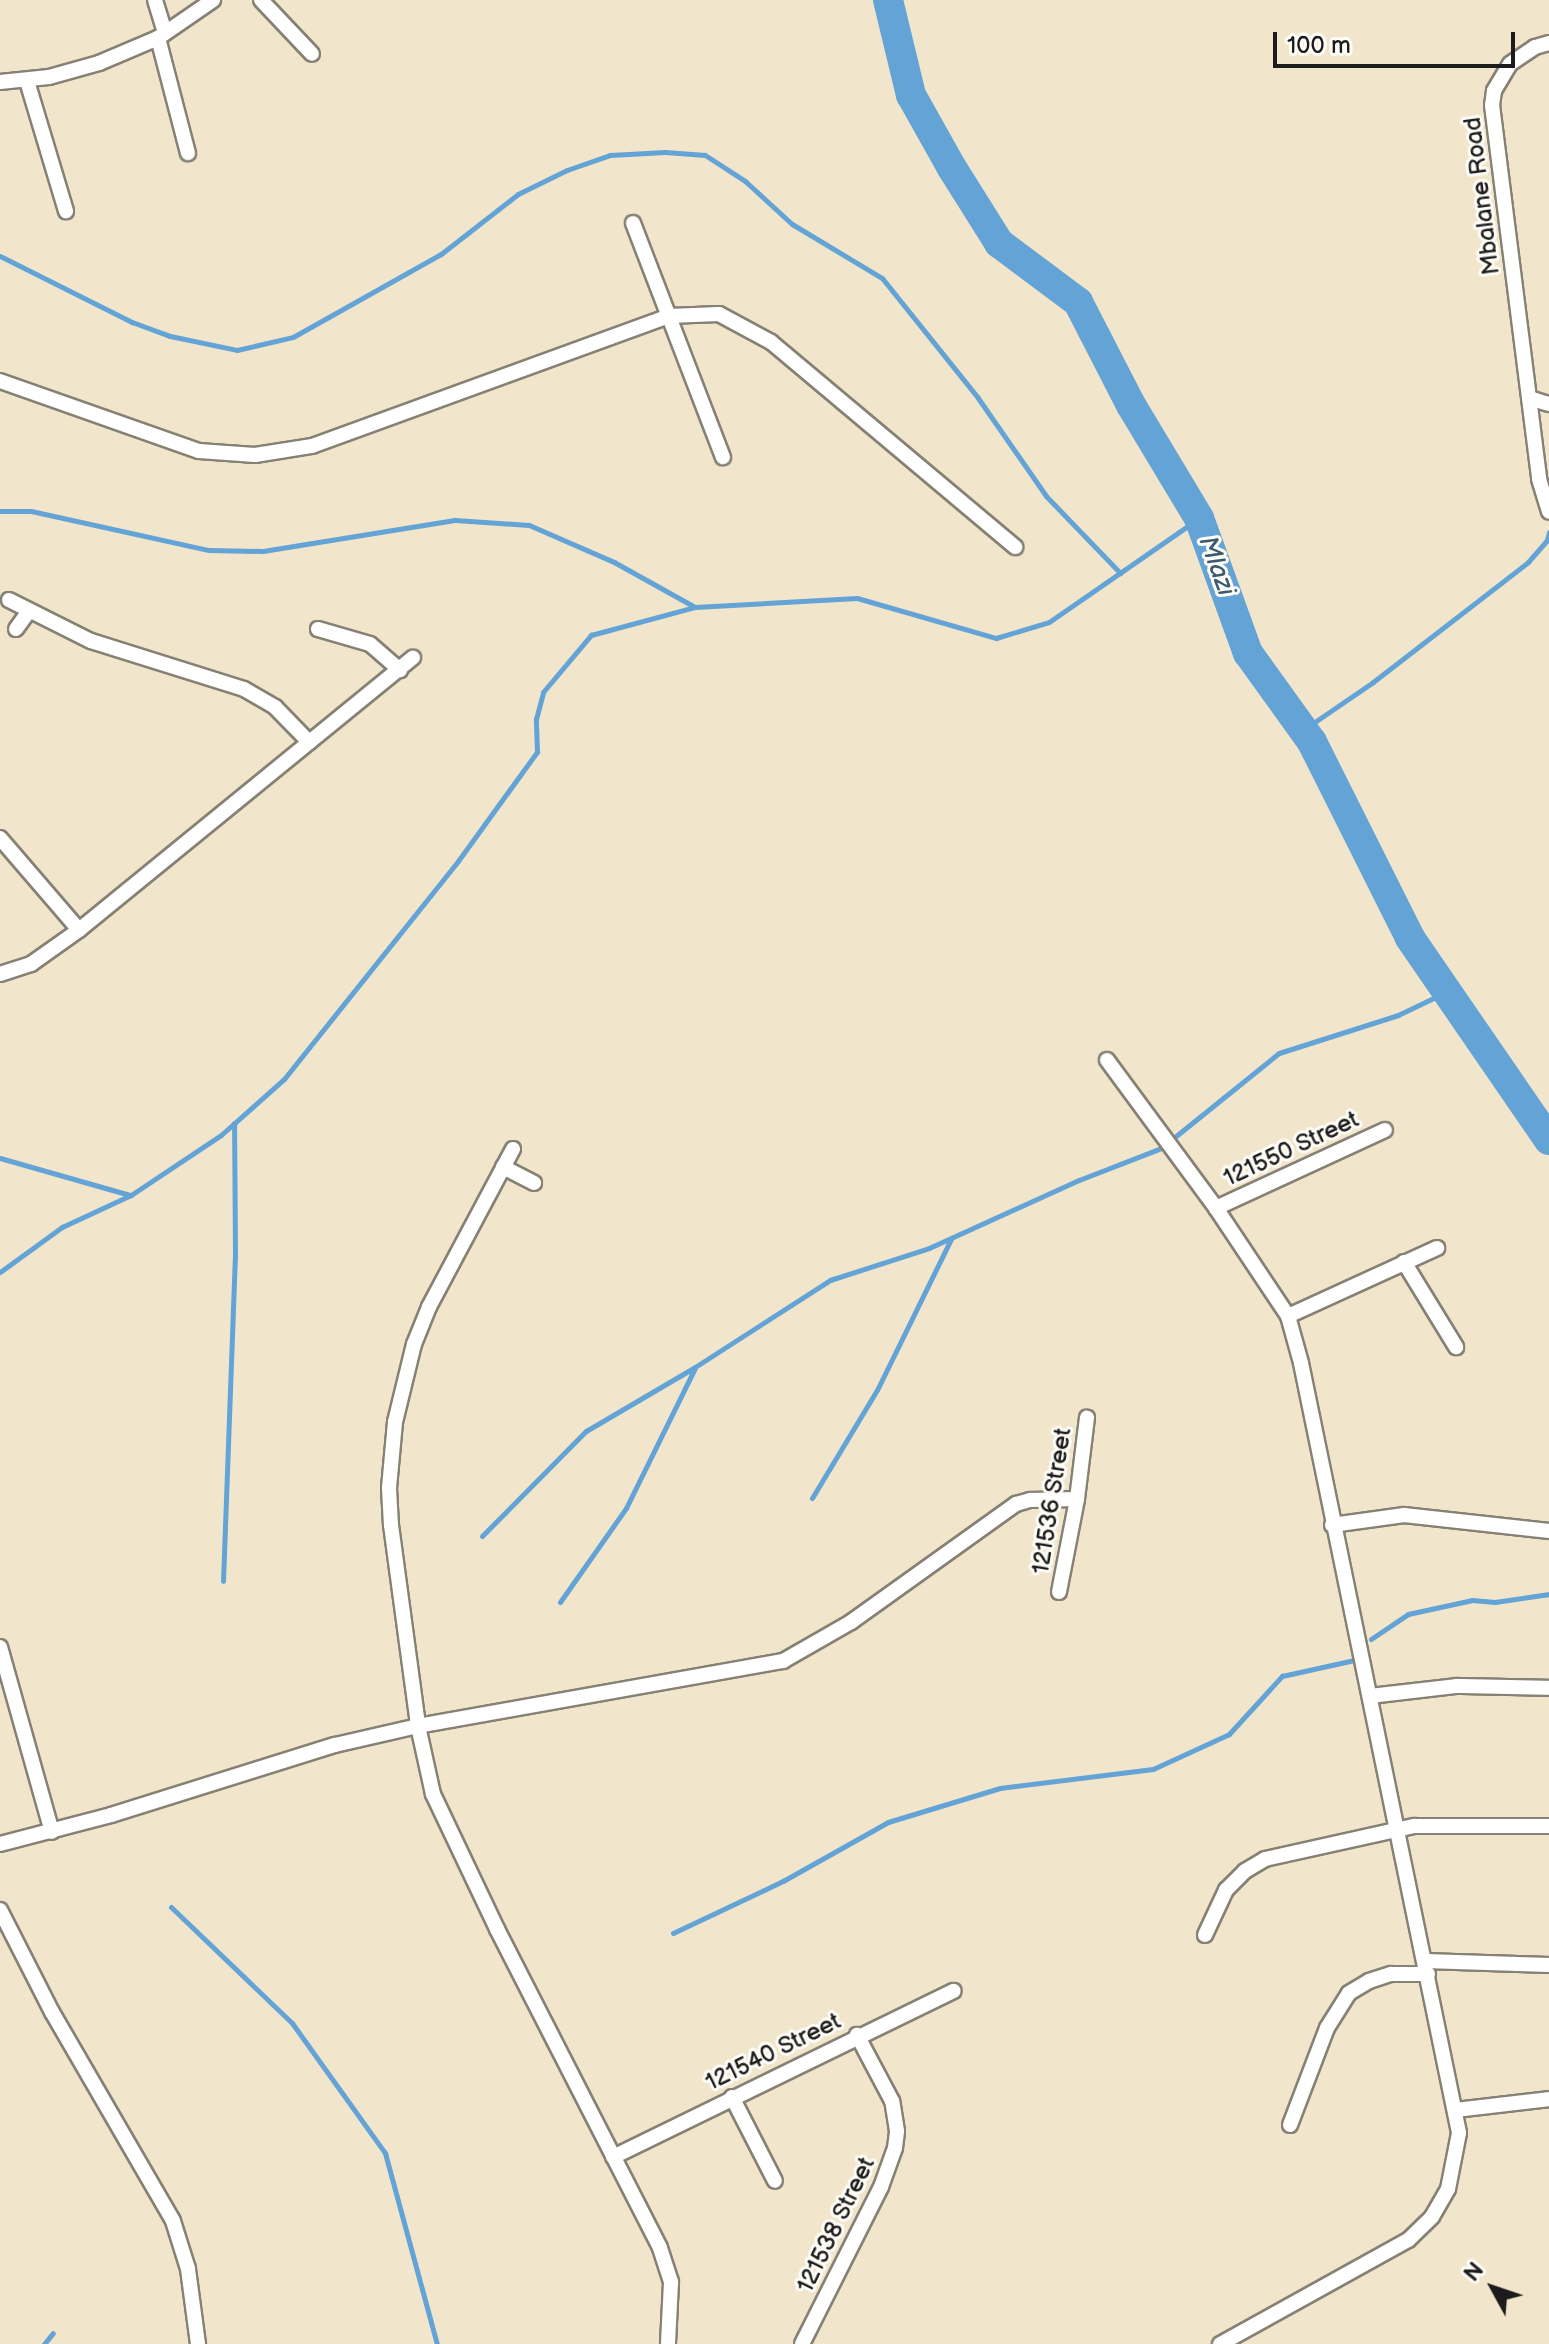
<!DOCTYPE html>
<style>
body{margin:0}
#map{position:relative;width:1549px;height:2344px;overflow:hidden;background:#f1e6cc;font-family:"Balsamiq Sans",sans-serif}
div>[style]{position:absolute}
.stream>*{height:5px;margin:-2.5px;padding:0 2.5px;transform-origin:2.5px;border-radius:2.5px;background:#63a3d6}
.river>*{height:30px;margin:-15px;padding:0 15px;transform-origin:15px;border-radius:15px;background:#63a3d6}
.roads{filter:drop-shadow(2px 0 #868174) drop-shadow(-2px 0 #868174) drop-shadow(0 2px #868174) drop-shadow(0 -2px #868174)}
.minor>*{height:14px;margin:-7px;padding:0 7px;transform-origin:7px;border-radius:7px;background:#fff}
span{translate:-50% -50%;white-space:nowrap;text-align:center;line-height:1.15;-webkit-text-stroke:6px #fdfcf7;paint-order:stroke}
.street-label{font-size:24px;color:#1c1c1c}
.water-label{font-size:26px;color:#3c5970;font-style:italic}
.north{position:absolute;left:1453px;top:2248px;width:80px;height:80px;-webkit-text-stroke:6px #fdfcf7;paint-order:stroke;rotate:310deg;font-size:22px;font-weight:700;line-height:32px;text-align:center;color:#1c1c1c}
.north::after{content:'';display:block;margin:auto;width:28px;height:36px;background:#1c1c1c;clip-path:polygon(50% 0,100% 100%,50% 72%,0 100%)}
.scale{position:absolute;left:1273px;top:32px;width:242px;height:36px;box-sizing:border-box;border:4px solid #1c1c1c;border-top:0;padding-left:10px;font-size:24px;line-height:28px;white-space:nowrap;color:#1c1c1c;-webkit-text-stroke:6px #fdfcf7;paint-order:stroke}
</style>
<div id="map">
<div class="stream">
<i style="left:0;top:256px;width:148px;rotate:26.6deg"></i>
<i style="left:132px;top:322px;width:40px;rotate:20.2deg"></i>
<i style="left:170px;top:336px;width:68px;rotate:11.8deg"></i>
<i style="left:237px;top:350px;width:57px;rotate:-13.1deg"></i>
<i style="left:293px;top:337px;width:170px;rotate:-29.3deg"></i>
<i style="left:441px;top:254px;width:98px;rotate:-37.9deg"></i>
<i style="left:518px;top:194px;width:55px;rotate:-26.1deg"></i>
<i style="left:567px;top:170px;width:46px;rotate:-19.2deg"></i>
<i style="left:610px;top:155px;width:55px;rotate:-3.1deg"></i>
<i style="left:665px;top:152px;width:40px;rotate:4.3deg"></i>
<i style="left:705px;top:155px;width:48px;rotate:33deg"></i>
<i style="left:745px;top:181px;width:64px;rotate:42.5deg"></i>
<i style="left:792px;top:224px;width:105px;rotate:31deg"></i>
<i style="left:882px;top:278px;width:154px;rotate:51.3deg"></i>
<i style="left:978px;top:398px;width:119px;rotate:55.2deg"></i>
<i style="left:1046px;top:496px;width:107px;rotate:46.1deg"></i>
<i style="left:0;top:511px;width:31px"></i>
<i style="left:31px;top:511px;width:182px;rotate:12.4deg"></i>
<i style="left:209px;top:550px;width:54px;rotate:1.1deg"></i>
<i style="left:263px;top:551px;width:194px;rotate:-9.2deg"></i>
<i style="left:455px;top:520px;width:74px;rotate:3.9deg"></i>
<i style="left:529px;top:525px;width:93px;rotate:23.5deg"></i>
<i style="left:614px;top:562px;width:90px;rotate:29.1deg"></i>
<i style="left:1303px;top:730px;width:85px;rotate:-34.4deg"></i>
<i style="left:1373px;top:682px;width:196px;rotate:-37.7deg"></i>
<i style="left:1528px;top:562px;width:29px;rotate:-49deg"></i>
<i style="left:1547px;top:540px;width:8px;rotate:-76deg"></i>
<i style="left:1176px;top:1136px;width:132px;rotate:-38.9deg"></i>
<i style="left:1279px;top:1053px;width:125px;rotate:-17.7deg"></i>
<i style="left:1398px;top:1015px;width:55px;rotate:-25.6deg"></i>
<i style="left:0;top:1158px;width:135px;rotate:15.9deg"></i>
<i style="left:0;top:1272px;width:77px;rotate:-36deg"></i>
<i style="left:62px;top:1227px;width:76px;rotate:-24.9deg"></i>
<i style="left:131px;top:1195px;width:108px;rotate:-33.7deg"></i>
<i style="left:221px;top:1135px;width:84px;rotate:-41.6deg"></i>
<i style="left:284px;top:1079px;width:279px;rotate:-51.4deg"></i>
<i style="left:458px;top:861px;width:135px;rotate:-54.1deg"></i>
<i style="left:537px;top:752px;width:33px;rotate:-92deg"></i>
<i style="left:536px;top:719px;width:28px;rotate:-75deg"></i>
<i style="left:543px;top:692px;width:75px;rotate:-49.9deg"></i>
<i style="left:591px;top:635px;width:108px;rotate:-15.1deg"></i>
<i style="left:695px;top:607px;width:162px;rotate:-3.2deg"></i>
<i style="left:857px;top:598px;width:145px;rotate:16.1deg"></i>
<i style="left:996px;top:638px;width:55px;rotate:-16.8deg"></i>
<i style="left:1049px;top:622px;width:183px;rotate:-34.7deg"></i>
<i style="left:812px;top:1498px;width:126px;rotate:-59deg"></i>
<i style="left:877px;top:1390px;width:168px;rotate:-63.9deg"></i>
<i style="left:482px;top:1536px;width:148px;rotate:-45.3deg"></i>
<i style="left:586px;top:1431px;width:126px;rotate:-30.4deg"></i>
<i style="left:695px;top:1367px;width:161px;rotate:-32.8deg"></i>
<i style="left:830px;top:1280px;width:104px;rotate:-17.9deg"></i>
<i style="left:929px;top:1248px;width:165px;rotate:-24.4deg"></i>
<i style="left:1079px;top:1180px;width:86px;rotate:-21.2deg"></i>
<i style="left:223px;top:1581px;width:325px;rotate:-87.9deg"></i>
<i style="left:235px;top:1256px;width:133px;rotate:-90.4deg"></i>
<i style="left:560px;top:1602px;width:115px;rotate:-54.9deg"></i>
<i style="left:626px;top:1508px;width:156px;rotate:-63.8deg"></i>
<i style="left:1371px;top:1639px;width:45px;rotate:-34deg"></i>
<i style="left:1408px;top:1614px;width:66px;rotate:-12.3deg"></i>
<i style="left:1472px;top:1600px;width:23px;rotate:5deg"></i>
<i style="left:1495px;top:1602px;width:55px;rotate:-8.4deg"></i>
<i style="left:171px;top:1907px;width:168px;rotate:43.8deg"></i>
<i style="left:292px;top:2023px;width:160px;rotate:54.4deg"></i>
<i style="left:385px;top:2153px;width:198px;rotate:74.8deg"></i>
<i style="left:673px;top:1933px;width:122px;rotate:-25.3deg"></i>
<i style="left:783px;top:1881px;width:120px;rotate:-29.3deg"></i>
<i style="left:888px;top:1822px;width:117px;rotate:-16.9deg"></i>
<i style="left:1000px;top:1788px;width:154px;rotate:-7.1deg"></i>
<i style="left:1153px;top:1769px;width:84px;rotate:-24.7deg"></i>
<i style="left:1229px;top:1734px;width:79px;rotate:-47.6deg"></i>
<i style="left:1282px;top:1676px;width:74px;rotate:-12.5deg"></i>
<i style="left:44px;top:2344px;width:14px;rotate:-51deg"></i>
</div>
<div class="river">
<i style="left:888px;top:0;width:98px;rotate:76.4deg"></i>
<i style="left:911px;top:95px;width:84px;rotate:60.7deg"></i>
<i style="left:952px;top:168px;width:89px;rotate:57.9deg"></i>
<i style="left:999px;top:243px;width:99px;rotate:36.8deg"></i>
<i style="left:1078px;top:302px;width:116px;rotate:62.8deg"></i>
<i style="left:1131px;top:405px;width:132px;rotate:59deg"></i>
<i style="left:1199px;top:518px;width:144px;rotate:70.1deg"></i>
<i style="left:1248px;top:653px;width:110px;rotate:54.3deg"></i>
<i style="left:1312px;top:742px;width:219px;rotate:63.4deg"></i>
<i style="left:1410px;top:938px;width:245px;rotate:55.5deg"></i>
</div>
<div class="roads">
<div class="minor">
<i style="left:155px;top:0;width:34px;rotate:73deg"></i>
<i style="left:261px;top:0;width:74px;rotate:46.6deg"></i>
<i style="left:158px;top:38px;width:119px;rotate:75.4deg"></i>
<i style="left:1549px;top:43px;width:15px;rotate:164deg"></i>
<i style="left:1535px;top:47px;width:30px;rotate:146deg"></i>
<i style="left:1510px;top:64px;width:31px;rotate:121deg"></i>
<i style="left:1494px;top:91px;width:14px;rotate:98deg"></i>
<i style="left:1492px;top:105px;width:377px;rotate:82.8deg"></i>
<i style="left:1539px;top:479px;width:34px;rotate:73deg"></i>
<i style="left:27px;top:81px;width:136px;rotate:73.3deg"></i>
<i style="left:0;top:82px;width:49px;rotate:-5.8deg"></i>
<i style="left:49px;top:77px;width:52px;rotate:-15.6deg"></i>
<i style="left:99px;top:63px;width:64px;rotate:-23deg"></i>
<i style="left:158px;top:38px;width:67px;rotate:-34.6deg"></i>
<i style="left:633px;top:223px;width:251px;rotate:69deg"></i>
<i style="left:0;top:381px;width:211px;rotate:19.4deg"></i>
<i style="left:199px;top:451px;width:56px;rotate:4.1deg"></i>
<i style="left:255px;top:455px;width:58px;rotate:-9deg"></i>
<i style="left:312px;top:446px;width:380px;rotate:-20deg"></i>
<i style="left:669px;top:316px;width:50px;rotate:-2.3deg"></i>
<i style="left:719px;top:314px;width:59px;rotate:28.3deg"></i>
<i style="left:771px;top:342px;width:319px;rotate:40deg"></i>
<i style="left:1529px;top:398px;width:21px;rotate:17deg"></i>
<i style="left:9px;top:600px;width:92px;rotate:26.6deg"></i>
<i style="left:91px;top:641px;width:160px;rotate:17.4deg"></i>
<i style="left:244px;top:689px;width:36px;rotate:30deg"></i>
<i style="left:275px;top:707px;width:49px;rotate:45.8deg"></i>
<i style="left:16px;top:629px;width:22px;rotate:-54deg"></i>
<i style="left:318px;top:629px;width:54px;rotate:16.1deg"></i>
<i style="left:370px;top:644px;width:40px;rotate:41deg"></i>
<i style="left:0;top:838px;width:121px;rotate:49.3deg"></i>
<i style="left:0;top:974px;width:33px;rotate:-18deg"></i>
<i style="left:31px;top:964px;width:59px;rotate:-35.3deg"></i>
<i style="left:79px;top:930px;width:431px;rotate:-39.2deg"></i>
<i style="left:1107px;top:1060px;width:184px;rotate:53.6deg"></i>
<i style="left:1216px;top:1208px;width:130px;rotate:56.3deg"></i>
<i style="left:1288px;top:1316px;width:49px;rotate:74.5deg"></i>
<i style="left:1301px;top:1363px;width:786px;rotate:78.4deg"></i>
<i style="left:1459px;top:2133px;width:57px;rotate:101.1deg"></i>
<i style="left:1448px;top:2189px;width:32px;rotate:120deg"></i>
<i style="left:1432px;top:2217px;width:33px;rotate:136deg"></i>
<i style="left:1408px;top:2240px;width:215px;rotate:151deg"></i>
<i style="left:513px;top:1149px;width:179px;rotate:118deg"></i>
<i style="left:429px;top:1307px;width:40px;rotate:112deg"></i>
<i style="left:414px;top:1344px;width:80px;rotate:103.7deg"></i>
<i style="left:395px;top:1422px;width:66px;rotate:95.2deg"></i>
<i style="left:389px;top:1488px;width:37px;rotate:87deg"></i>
<i style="left:391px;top:1525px;width:203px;rotate:82.3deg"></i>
<i style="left:418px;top:1726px;width:70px;rotate:77.6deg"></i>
<i style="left:433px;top:1794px;width:149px;rotate:64.6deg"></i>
<i style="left:497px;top:1929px;width:358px;rotate:62.9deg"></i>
<i style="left:660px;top:2248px;width:36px;rotate:72deg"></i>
<i style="left:671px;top:2282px;width:62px;rotate:92.8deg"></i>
<i style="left:503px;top:1167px;width:35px;rotate:27deg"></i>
<i style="left:1216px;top:1208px;width:186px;rotate:-24.8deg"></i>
<i style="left:1404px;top:1262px;width:100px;rotate:58.5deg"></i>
<i style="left:1288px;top:1316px;width:164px;rotate:-24.5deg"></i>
<i style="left:1332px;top:1525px;width:73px;rotate:-7.9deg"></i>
<i style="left:1404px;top:1515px;width:146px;rotate:6.3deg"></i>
<i style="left:1059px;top:1592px;width:95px;rotate:-79deg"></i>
<i style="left:1077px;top:1499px;width:82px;rotate:-83deg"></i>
<i style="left:0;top:1647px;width:192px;rotate:74.3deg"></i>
<i style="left:1370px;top:1696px;width:88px;rotate:-6.6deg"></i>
<i style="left:1457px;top:1686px;width:92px;rotate:1.2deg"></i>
<i style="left:0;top:1844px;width:115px;rotate:-14.6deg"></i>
<i style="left:111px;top:1815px;width:235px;rotate:-17.4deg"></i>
<i style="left:335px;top:1745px;width:85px;rotate:-12.9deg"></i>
<i style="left:418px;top:1726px;width:371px;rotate:-10.1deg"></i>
<i style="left:783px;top:1661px;width:78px;rotate:-29.8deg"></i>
<i style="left:851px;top:1622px;width:203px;rotate:-35.6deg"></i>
<i style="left:1016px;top:1504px;width:15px;rotate:-16deg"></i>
<i style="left:1030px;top:1500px;width:47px;rotate:-1.2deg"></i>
<i style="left:0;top:1910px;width:114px;rotate:63deg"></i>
<i style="left:52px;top:2012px;width:241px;rotate:59.9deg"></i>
<i style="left:173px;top:2221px;width:50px;rotate:72.6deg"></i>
<i style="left:188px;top:2269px;width:76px;rotate:82.4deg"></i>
<i style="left:1205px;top:1935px;width:50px;rotate:-65deg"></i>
<i style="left:1226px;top:1890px;width:27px;rotate:-45deg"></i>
<i style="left:1245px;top:1871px;width:23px;rotate:-31deg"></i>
<i style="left:1265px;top:1859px;width:153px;rotate:-12.5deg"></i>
<i style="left:1414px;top:1826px;width:135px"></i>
<i style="left:1425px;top:1961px;width:124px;rotate:1.8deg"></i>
<i style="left:732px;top:2097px;width:94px;rotate:62.9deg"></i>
<i style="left:1456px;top:2110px;width:94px;rotate:-6.7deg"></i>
<i style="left:1290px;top:2125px;width:104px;rotate:-69.1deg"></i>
<i style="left:1327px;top:2028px;width:41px;rotate:-57.8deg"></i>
<i style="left:1349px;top:1993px;width:23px;rotate:-31deg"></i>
<i style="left:1369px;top:1981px;width:23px;rotate:-18deg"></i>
<i style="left:1391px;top:1974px;width:37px"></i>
<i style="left:613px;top:2157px;width:379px;rotate:-26deg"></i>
<i style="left:802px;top:2344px;width:176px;rotate:-63.3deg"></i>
<i style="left:881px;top:2187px;width:41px;rotate:-70.3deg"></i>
<i style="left:895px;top:2148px;width:17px;rotate:-83deg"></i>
<i style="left:897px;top:2131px;width:30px;rotate:-99deg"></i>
<i style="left:892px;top:2101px;width:75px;rotate:-117.9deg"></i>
</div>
</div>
<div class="street-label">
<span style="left:1482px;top:196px;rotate:-97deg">Mbalane Road</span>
<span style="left:1291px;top:1149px;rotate:-25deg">121550 Street</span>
<span style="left:1052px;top:1501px;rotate:-81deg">121536 Street</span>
<span style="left:773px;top:2052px;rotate:-26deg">121540 Street</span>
<span style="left:836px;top:2225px;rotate:-64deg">121538 Street</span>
</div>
<div class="water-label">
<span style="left:1216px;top:566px;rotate:70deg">Mlazi</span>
</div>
<div class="north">N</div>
<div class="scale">100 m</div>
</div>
